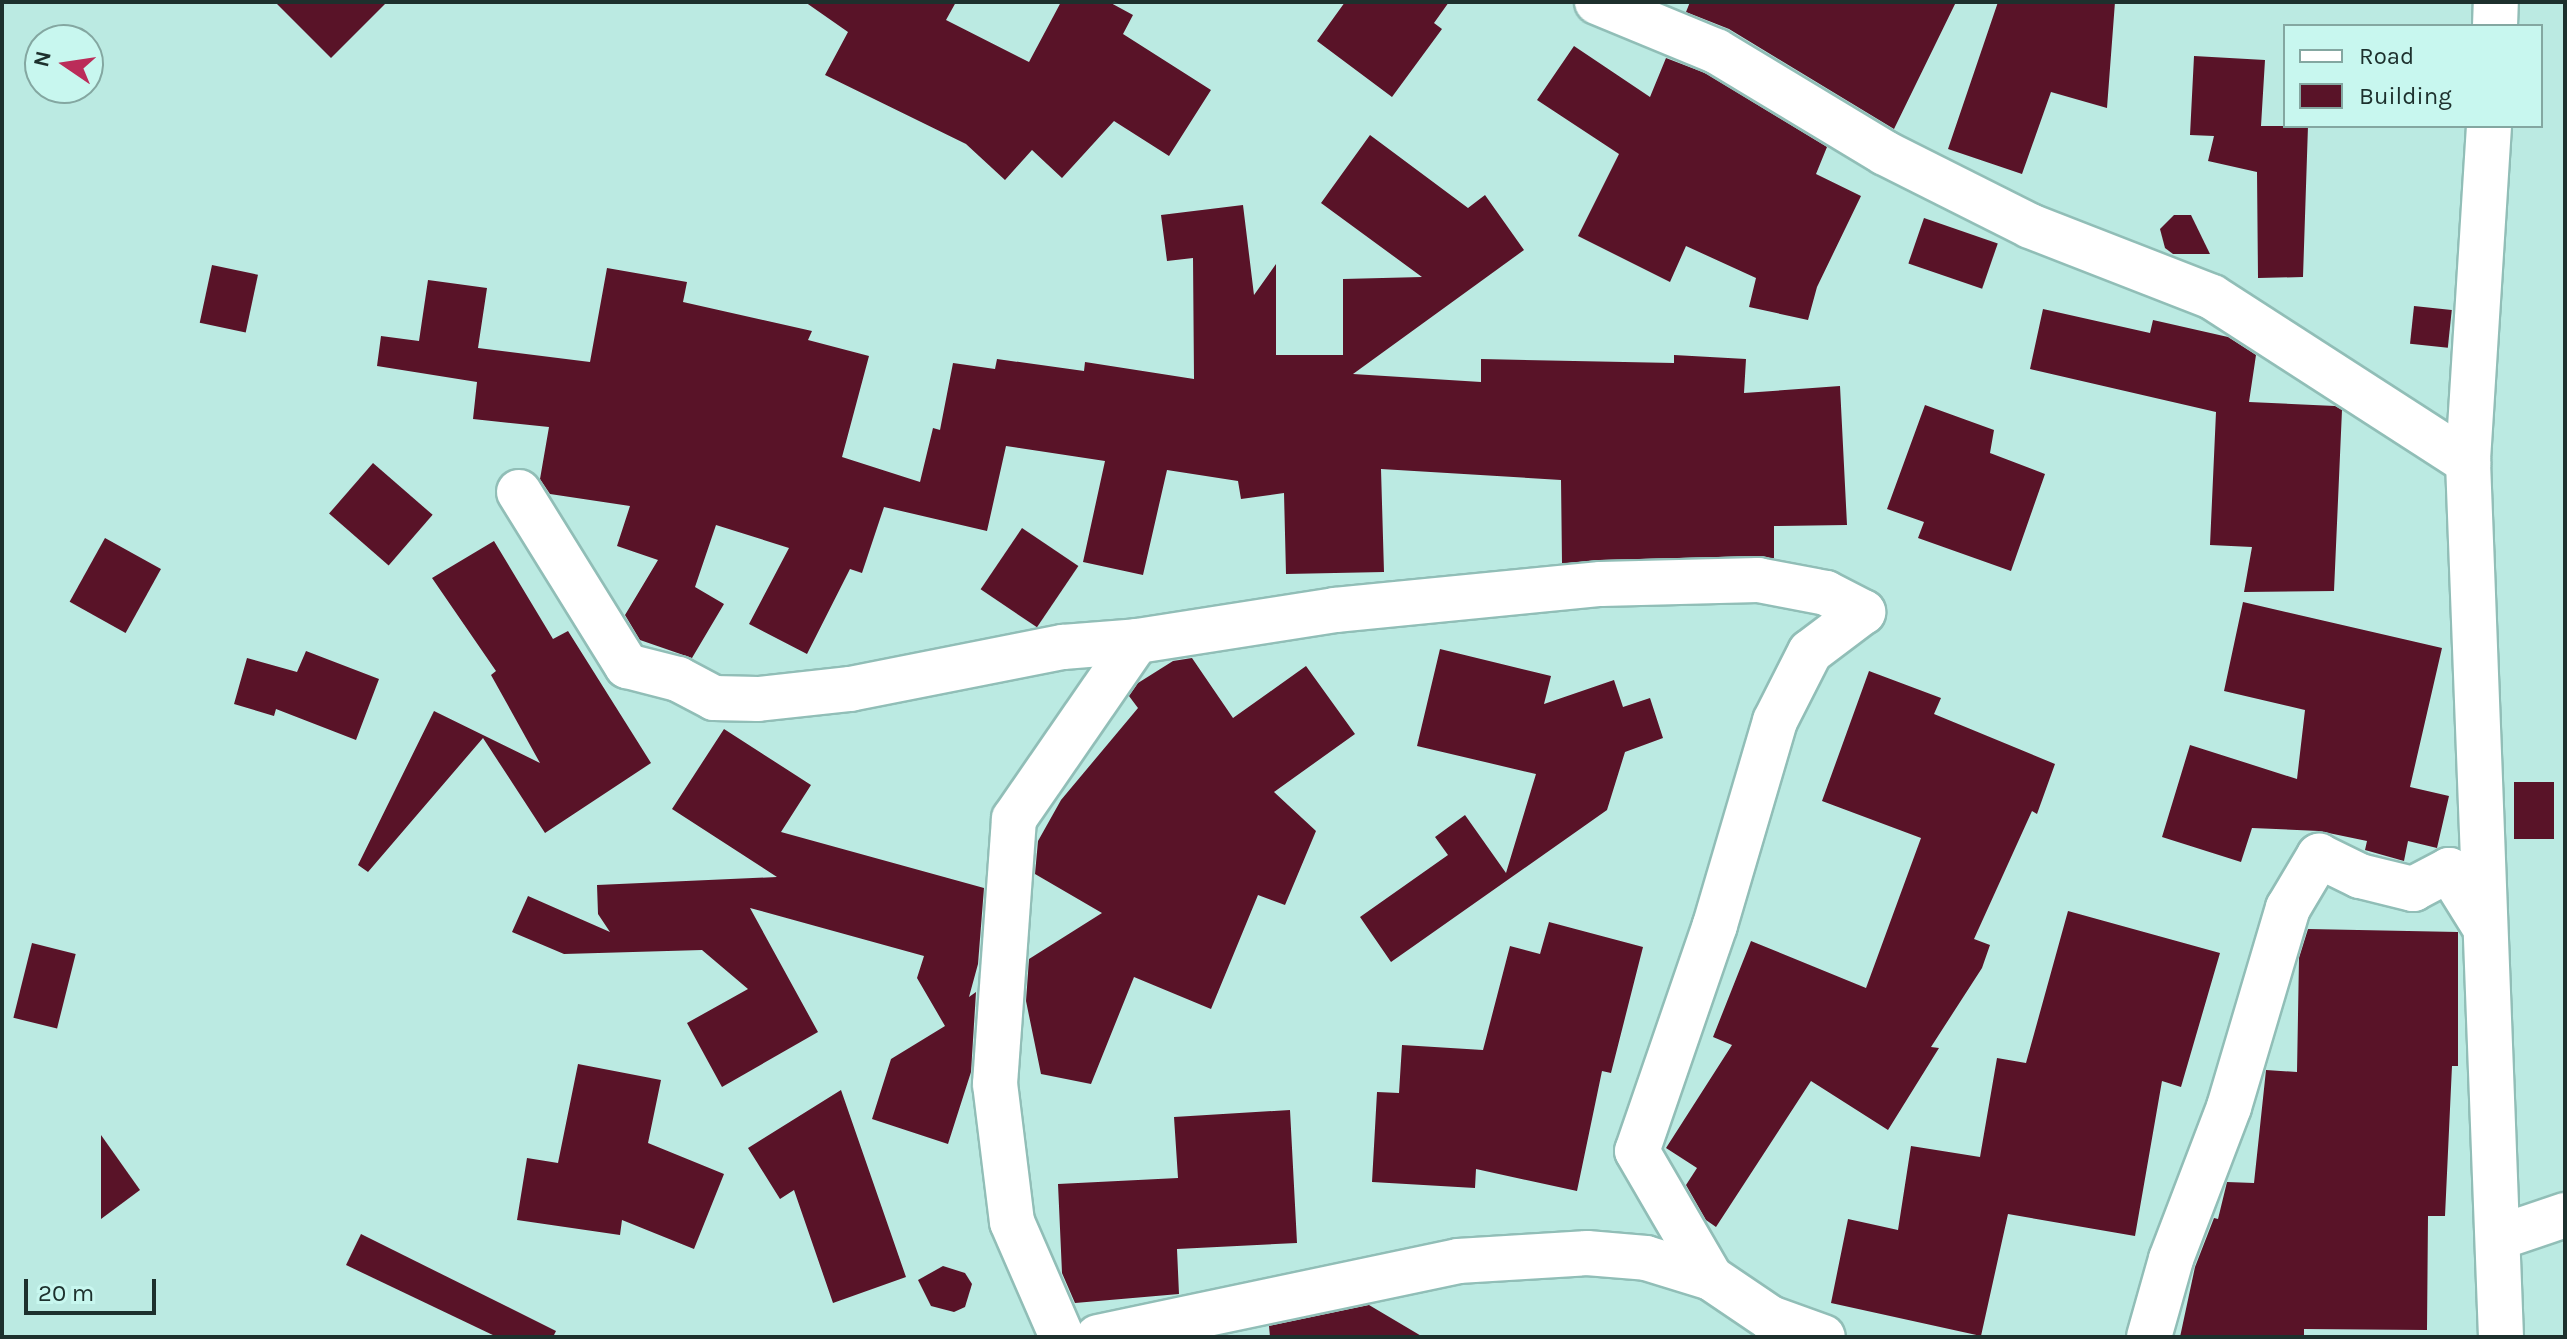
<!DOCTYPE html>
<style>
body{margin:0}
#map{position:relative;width:2567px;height:1339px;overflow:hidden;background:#bbeae2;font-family:Karla,sans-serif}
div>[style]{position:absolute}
.building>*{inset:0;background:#591328;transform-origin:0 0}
.roads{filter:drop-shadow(2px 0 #91beb7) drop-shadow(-2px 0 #91beb7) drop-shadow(0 2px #91beb7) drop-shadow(0 -2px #91beb7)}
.minor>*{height:44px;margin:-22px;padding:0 22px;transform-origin:22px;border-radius:22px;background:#fff}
span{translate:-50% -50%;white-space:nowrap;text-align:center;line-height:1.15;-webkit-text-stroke:8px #c8f7ef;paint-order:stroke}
.frame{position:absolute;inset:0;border:4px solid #1d302d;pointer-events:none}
.legend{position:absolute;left:2283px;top:24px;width:260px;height:104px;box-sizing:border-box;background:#c8f7ef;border:2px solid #84a7a1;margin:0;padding:10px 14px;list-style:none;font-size:24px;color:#1d302d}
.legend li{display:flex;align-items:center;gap:16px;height:40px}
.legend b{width:40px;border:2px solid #84a7a1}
.north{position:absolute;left:24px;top:24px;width:80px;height:80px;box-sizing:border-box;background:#c8f7ef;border:2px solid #84a7a1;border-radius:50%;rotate:283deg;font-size:22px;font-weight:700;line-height:32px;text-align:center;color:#1d302d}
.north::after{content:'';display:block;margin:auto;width:28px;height:36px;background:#bb2c59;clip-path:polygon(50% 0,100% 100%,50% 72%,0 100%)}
.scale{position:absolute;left:24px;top:1279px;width:132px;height:36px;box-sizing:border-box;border:4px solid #1d302d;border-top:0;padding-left:10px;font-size:24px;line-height:28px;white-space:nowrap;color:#1d302d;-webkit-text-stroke:6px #c8f7ef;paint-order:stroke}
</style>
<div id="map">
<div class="building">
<i style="clip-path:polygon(275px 2px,387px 2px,331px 58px)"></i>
<i style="clip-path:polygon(805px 2px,956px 2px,946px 20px,1029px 62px,1061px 2px,1109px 2px,1133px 15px,1123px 34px,1211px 90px,1169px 156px,1114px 121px,1062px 178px,1032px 150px,1005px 180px,966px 144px,825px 75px,848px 32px)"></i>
<i style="clip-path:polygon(1345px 2px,1449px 2px,1434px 23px,1442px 29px,1392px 97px,1317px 41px)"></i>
<i style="clip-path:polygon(1690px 2px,1956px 2px,1894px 129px,1729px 29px,1686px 12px)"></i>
<i style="clip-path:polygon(1998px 2px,2115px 2px,2107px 108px,2051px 92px,2022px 174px,1948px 149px)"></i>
<i style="clip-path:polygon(1574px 46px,1650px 97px,1666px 58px,1705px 73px,1827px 147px,1816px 174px,1861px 196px,1817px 287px,1808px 320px,1749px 307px,1756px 278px,1686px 246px,1670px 282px,1578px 236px,1619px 154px,1537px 100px)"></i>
<i style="clip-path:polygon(2194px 56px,2265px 60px,2261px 126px,2308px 126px,2303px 277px,2258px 278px,2257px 172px,2208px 161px,2214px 136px,2190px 135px)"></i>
<i style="clip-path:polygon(1370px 135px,1468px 208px,1485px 195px,1524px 250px,1353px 374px,1481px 382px,1481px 359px,1674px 363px,1674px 355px,1746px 359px,1744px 393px,1840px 386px,1847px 525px,1774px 526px,1774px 558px,1562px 563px,1561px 480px,1381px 469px,1384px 572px,1286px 574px,1284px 493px,1241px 499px,1238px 481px,1167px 470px,1143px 575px,1083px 562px,1105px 461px,1006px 446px,987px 531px,884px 507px,862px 573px,850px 569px,807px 654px,749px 624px,789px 548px,716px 525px,695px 587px,724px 604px,692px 658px,640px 640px,625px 615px,658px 560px,617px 546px,630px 506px,550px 494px,540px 479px,549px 427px,473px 419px,477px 382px,377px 366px,381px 336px,419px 341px,428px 280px,487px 288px,478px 348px,590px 362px,607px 268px,687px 282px,683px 302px,812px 331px,808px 340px,869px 356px,842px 457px,920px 482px,933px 428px,940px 430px,953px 363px,995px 369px,997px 359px,1084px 371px,1085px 362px,1194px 379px,1193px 258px,1167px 261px,1161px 215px,1243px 205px,1254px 295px,1276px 264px,1276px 355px,1343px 355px,1343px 279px,1422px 277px,1321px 203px)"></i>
<i style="clip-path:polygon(2174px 215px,2191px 215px,2210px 254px,2173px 254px,2165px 248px,2160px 229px)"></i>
<i style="left:1924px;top:218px;width:78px;height:48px;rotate:19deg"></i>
<i style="left:212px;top:265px;width:47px;height:59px;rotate:12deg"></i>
<i style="left:2414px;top:306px;width:38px;height:38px;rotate:6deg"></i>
<i style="clip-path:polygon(2043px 309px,2150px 333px,2153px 320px,2228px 337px,2256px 355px,2249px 402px,2335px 406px,2342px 410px,2334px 591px,2244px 592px,2252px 547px,2210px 545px,2216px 412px,2030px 369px)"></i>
<i style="clip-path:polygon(1925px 405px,1994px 430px,1990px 453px,2045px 474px,2011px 571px,1918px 538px,1924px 522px,1887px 509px)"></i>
<i style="left:373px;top:463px;width:79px;height:67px;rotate:41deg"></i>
<i style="left:1022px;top:528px;width:68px;height:74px;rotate:34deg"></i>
<i style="left:105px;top:538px;width:64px;height:73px;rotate:29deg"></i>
<i style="clip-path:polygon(494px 541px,553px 639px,568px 631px,651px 763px,545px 833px,483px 738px,368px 872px,358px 865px,434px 711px,540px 763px,491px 675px,496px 671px,432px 578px)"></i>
<i style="clip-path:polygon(2243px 602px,2442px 648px,2410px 787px,2449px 796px,2437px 848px,2408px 841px,2404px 861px,2365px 850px,2367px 841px,2319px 831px,2252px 828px,2241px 862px,2162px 837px,2190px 745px,2297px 779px,2305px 710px,2224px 691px)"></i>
<i style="clip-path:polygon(1440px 649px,1551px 676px,1544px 704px,1614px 680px,1623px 707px,1650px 698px,1663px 738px,1625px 752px,1607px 810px,1391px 962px,1360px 917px,1448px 855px,1435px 837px,1465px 815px,1506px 873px,1536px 774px,1417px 746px)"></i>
<i style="clip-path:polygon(306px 651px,379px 679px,356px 740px,276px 709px,274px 716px,234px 704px,247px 658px,297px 672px)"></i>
<i style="clip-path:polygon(1192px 658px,1233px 718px,1306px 666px,1355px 734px,1274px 792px,1316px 831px,1285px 905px,1258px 895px,1211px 1009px,1134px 977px,1091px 1084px,1041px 1074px,1026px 1001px,1029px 959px,1102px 913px,1035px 874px,1038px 841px,1061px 800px,1138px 708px,1129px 696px,1138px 683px,1173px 661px)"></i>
<i style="clip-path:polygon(1869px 671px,1941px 698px,1934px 714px,2055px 764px,2037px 814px,2032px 811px,1974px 939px,1990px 945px,1982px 968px,1931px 1047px,1939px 1048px,1888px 1130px,1811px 1081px,1716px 1227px,1706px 1220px,1686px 1185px,1697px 1168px,1666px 1148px,1732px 1045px,1713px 1037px,1751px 941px,1866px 988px,1921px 838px,1822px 801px)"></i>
<i style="clip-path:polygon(724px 729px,811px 785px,781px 832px,984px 888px,978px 964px,969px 997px,976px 992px,971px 1072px,948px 1144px,872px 1119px,891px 1059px,945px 1026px,917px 978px,924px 956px,750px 908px,818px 1032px,722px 1087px,687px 1023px,748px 989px,702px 950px,564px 954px,512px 932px,528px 896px,610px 932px,598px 914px,597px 885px,777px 877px,672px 809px)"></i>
<i style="left:2514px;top:782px;width:40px;height:57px"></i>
<i style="clip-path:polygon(2068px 911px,2220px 953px,2181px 1087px,2162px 1081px,2135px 1236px,2008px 1214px,1981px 1336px,1831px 1303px,1848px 1219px,1898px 1230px,1911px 1146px,1980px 1157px,1997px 1058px,2026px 1063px)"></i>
<i style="clip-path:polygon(1549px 922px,1643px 947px,1611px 1073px,1602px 1071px,1577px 1191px,1476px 1169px,1475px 1188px,1372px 1182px,1377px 1092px,1399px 1093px,1402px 1045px,1483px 1050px,1510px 946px,1540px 954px)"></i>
<i style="clip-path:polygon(2308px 929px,2458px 932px,2458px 1066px,2452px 1066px,2445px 1216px,2428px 1216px,2427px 1330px,2304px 1329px,2304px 1337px,2180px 1337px,2195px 1267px,2214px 1218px,2218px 1219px,2227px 1182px,2254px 1183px,2266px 1070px,2297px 1072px,2299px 958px)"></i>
<i style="left:32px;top:943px;width:45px;height:77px;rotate:14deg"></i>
<i style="clip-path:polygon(578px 1064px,661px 1080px,648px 1143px,724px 1174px,694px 1249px,622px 1220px,620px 1235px,517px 1220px,527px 1158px,558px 1163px)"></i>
<i style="clip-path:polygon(841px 1090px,906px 1277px,833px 1303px,794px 1190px,780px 1199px,748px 1148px)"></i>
<i style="clip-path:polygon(1290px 1110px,1297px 1243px,1177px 1249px,1179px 1294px,1075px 1303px,1062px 1273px,1058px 1184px,1178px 1178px,1174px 1117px)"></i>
<i style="clip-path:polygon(101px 1135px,140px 1190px,101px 1219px)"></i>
<i style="clip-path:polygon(361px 1234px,556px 1331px,553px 1337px,497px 1337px,346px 1265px)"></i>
<i style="clip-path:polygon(943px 1266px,965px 1273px,972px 1284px,965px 1307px,954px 1312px,931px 1306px,918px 1280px)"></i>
<i style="clip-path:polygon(1369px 1305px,1423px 1337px,1270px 1337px,1269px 1326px)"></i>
</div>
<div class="roads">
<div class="minor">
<i style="left:1597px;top:2px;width:129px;rotate:22.4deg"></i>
<i style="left:1716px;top:51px;width:197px;rotate:31.1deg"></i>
<i style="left:1885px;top:153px;width:162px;rotate:26.7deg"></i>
<i style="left:2030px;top:226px;width:195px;rotate:21.3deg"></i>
<i style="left:2212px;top:297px;width:305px;rotate:32.8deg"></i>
<i style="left:2495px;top:26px;width:24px;rotate:-88deg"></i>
<i style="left:2489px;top:126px;width:337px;rotate:93.6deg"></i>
<i style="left:2468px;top:462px;width:876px;rotate:87.84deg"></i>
<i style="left:519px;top:492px;width:205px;rotate:58.2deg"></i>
<i style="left:627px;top:666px;width:53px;rotate:14.3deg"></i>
<i style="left:678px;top:679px;width:41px;rotate:27.8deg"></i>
<i style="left:714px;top:698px;width:44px;rotate:1.3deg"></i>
<i style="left:758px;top:699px;width:93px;rotate:-6.2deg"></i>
<i style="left:850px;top:689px;width:217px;rotate:-11.2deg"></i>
<i style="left:1063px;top:647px;width:74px;rotate:-4.6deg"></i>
<i style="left:2500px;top:1237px;width:69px;rotate:-18.7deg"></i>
<i style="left:1062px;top:1337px;width:125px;rotate:-113.5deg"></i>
<i style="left:1012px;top:1222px;width:139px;rotate:-97deg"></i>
<i style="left:995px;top:1084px;width:266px;rotate:-85.9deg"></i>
<i style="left:1014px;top:819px;width:216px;rotate:-55.4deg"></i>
<i style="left:1137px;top:641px;width:200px;rotate:-8.9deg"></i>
<i style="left:1335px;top:610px;width:267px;rotate:-5.6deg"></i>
<i style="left:1601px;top:584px;width:157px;rotate:-1.5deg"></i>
<i style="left:1758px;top:580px;width:69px;rotate:10.8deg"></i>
<i style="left:1826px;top:593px;width:42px;rotate:27.2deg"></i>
<i style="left:1863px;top:612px;width:66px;rotate:143deg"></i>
<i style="left:1810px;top:652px;width:77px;rotate:116.9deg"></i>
<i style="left:1775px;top:721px;width:213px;rotate:106.4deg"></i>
<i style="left:1715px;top:925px;width:239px;rotate:109deg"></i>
<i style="left:1637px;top:1151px;width:147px;rotate:59.8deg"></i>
<i style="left:1098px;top:1337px;width:368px;rotate:-11.9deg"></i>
<i style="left:1458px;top:1261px;width:129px;rotate:-3.5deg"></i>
<i style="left:1587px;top:1253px;width:59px;rotate:4.8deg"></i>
<i style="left:1646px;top:1258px;width:68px;rotate:17.1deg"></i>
<i style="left:1711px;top:1278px;width:71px;rotate:34.1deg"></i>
<i style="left:1770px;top:1318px;width:56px;rotate:19.7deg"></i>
<i style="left:2149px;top:1337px;width:81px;rotate:-74.2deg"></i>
<i style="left:2171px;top:1259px;width:163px;rotate:-69.1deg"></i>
<i style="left:2229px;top:1107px;width:208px;rotate:-73.5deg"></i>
<i style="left:2288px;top:908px;width:61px;rotate:-59.2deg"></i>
<i style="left:2319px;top:856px;width:46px;rotate:26deg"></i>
<i style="left:2360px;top:876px;width:55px;rotate:13.8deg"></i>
<i style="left:2413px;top:889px;width:41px;rotate:-27.8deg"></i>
<i style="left:2449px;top:870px;width:62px;rotate:58.1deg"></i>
</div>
</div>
<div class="frame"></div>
<ul class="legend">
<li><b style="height:10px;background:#fff"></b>Road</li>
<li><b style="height:22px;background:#591328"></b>Building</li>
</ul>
<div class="north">N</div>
<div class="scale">20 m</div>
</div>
